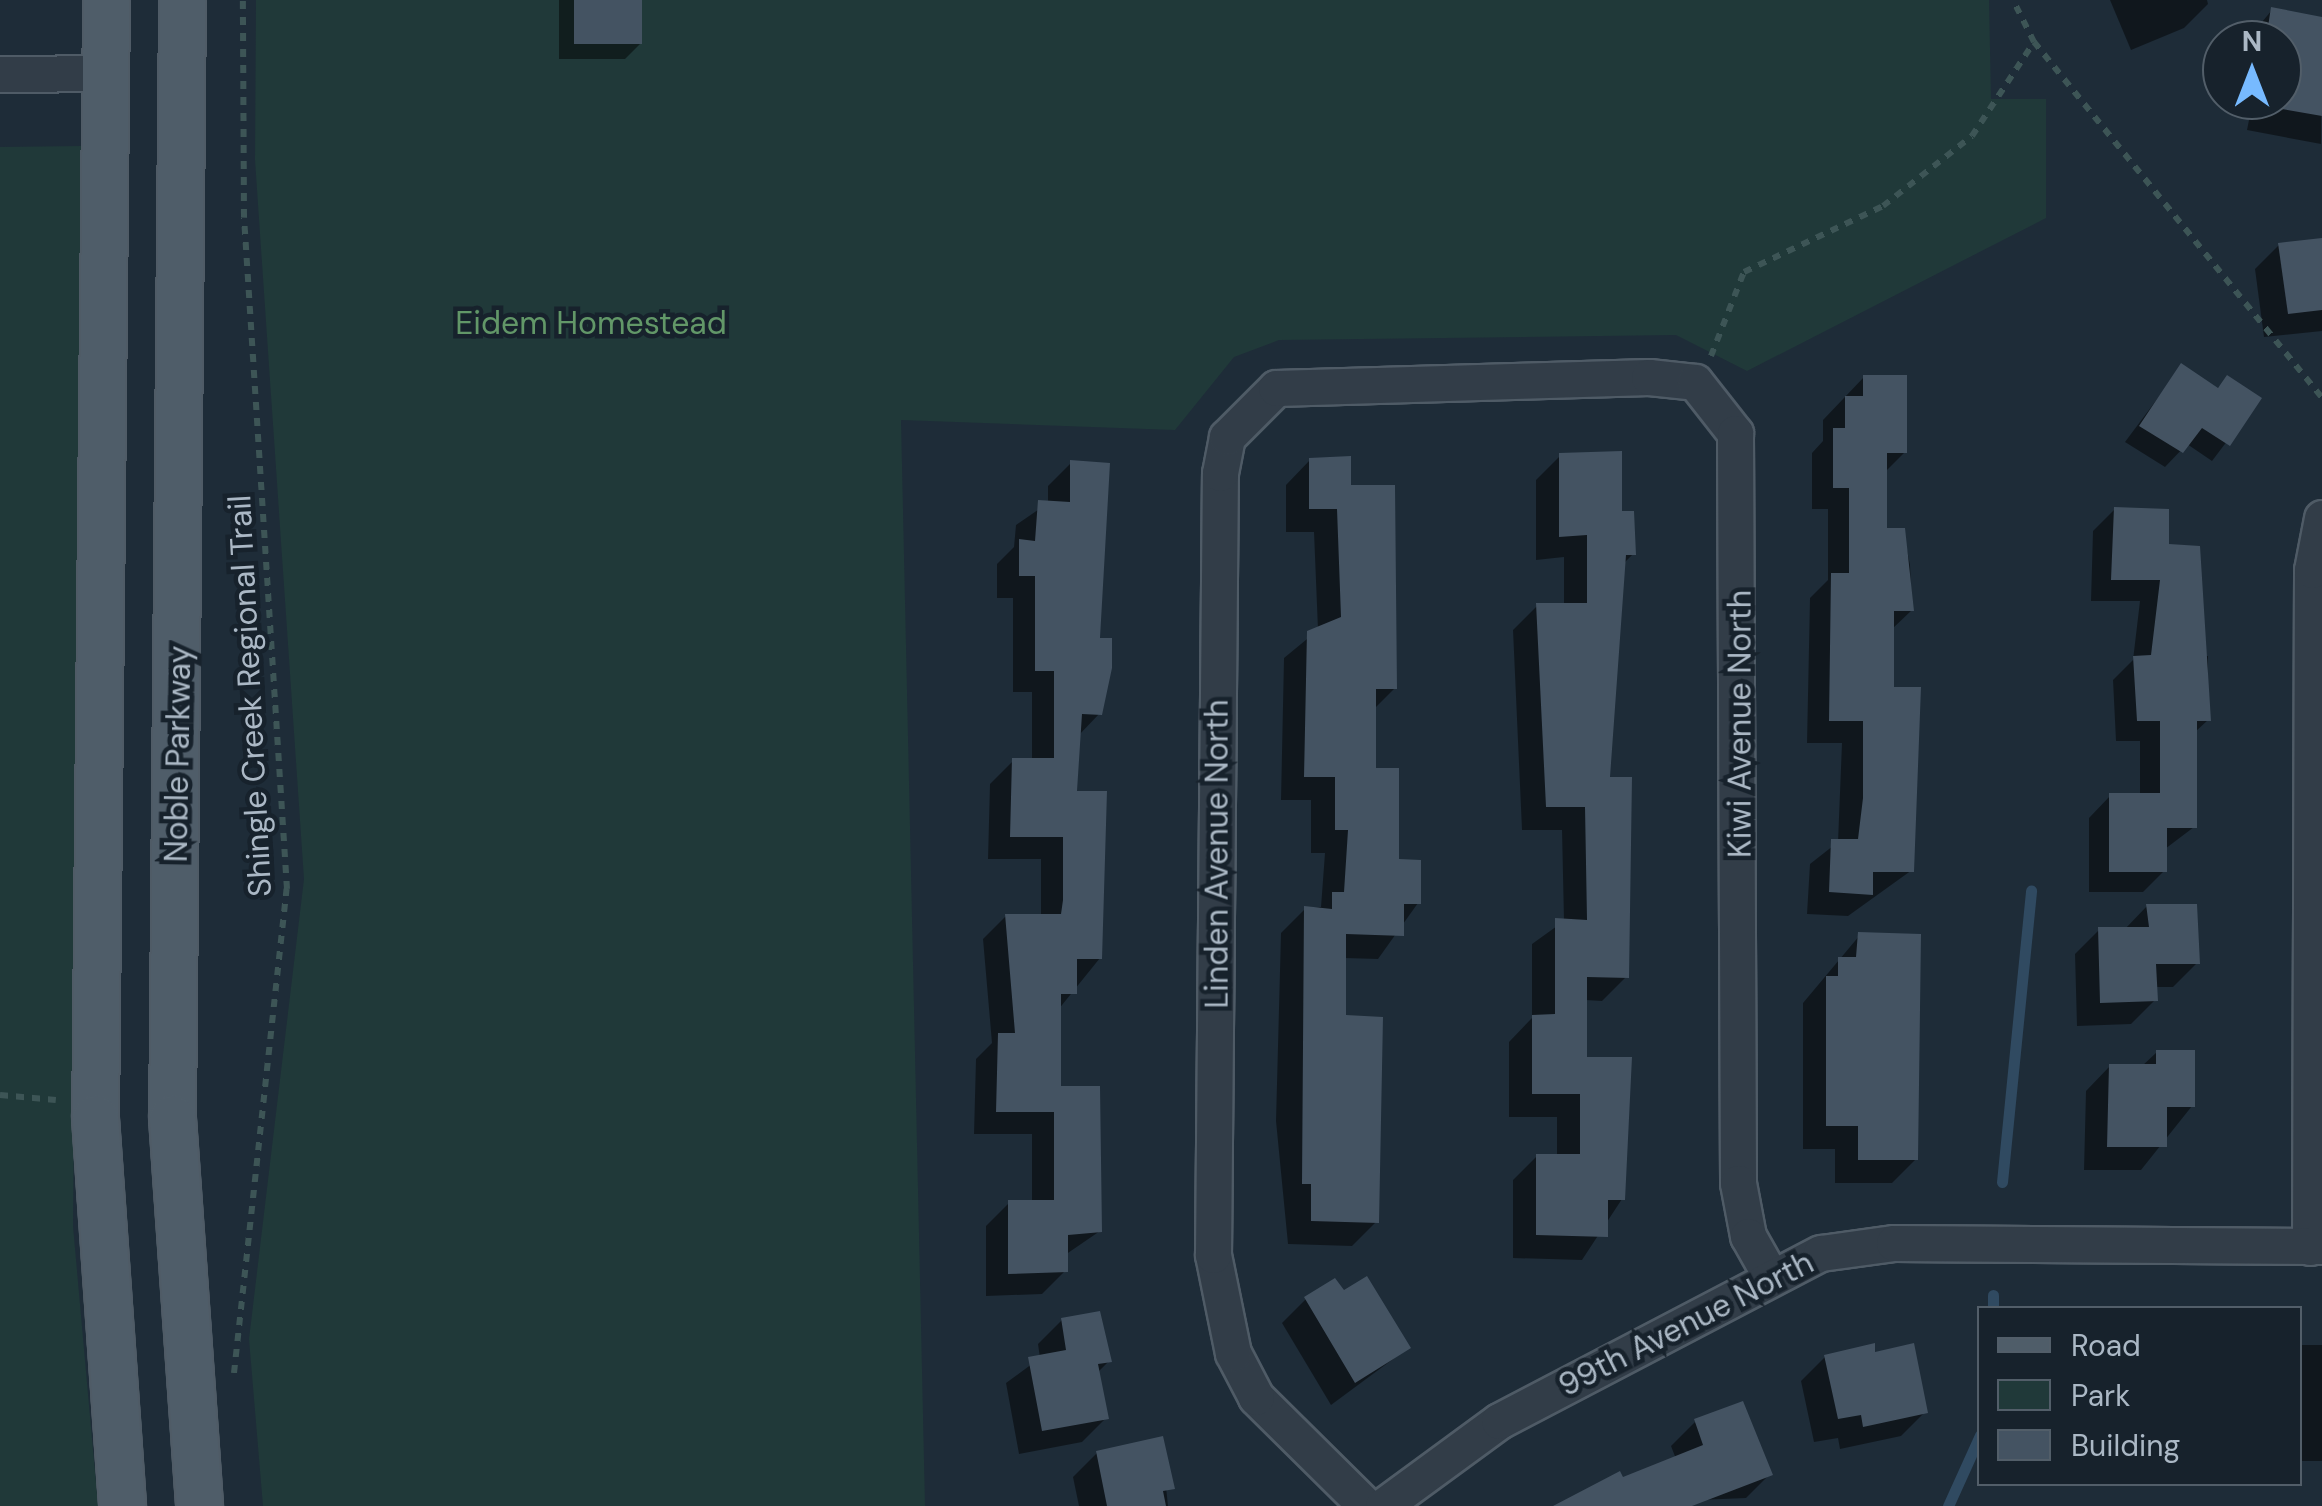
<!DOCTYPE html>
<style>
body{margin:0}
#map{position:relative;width:2322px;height:1506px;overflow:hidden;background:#1e2c38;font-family:"DM Sans",sans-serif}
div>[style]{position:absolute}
.green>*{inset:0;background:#203939}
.shadow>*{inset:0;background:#0007;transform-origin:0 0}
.stream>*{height:11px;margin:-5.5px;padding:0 5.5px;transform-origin:5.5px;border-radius:5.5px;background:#304a61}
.building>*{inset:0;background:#445362;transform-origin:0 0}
.path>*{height:6px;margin-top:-3px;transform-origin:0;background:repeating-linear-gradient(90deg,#3d5556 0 8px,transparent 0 16px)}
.roads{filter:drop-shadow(2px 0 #4f5b66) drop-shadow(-2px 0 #4f5b66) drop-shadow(0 2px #4f5b66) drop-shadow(0 -2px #4f5b66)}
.minor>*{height:35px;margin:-17.5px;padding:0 17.5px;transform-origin:17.5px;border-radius:17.5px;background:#323d48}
.major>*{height:45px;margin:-22.5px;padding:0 22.5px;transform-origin:22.5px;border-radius:22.5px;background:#4f5d69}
span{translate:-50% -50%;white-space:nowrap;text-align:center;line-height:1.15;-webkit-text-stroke:9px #17222c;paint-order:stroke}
.park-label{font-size:32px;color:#629768}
.street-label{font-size:32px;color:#abb8c5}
.legend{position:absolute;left:1977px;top:1306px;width:325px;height:180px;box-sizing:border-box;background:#17222c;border:2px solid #525e69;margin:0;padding:12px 18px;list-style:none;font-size:30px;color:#abb8c5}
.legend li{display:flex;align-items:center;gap:20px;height:50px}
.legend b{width:50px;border:2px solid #525e69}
.north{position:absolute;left:2202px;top:20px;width:100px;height:100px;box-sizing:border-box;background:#17222c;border:2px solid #525e69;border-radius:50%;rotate:0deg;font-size:28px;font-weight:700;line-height:40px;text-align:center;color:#abb8c5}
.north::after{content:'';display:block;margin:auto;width:35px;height:45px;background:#77baff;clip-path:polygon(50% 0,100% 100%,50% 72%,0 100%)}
</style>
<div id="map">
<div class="green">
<i style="clip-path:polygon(256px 0,1989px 0,1991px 99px,2046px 99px,2046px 218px,1747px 371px,1676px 335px,1279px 340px,1234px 357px,1175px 430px,901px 420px,925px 1506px,263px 1506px,249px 1339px,304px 879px,255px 160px)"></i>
<i style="clip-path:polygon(82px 146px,73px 1226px,98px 1506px,0 1506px,0 147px)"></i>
</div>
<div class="shadow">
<i style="clip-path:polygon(559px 0,639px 0,640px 44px,625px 59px,559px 59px)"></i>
<i style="clip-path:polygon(2110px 0,2207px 0,2208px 4px,2184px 28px,2131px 50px)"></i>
<i style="clip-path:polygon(2272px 10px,2322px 20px,2321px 144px,2247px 130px,2253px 100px,2282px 100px,2282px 40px,2247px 40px)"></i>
<i style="clip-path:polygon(2322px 240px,2322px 331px,2264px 337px,2255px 269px,2279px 245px)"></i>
<i style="clip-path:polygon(2181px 367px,2216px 390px,2228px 378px,2259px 399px,2212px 461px,2187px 444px,2165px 467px,2125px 442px)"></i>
<i style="clip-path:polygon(1864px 377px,1905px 452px,1884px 473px,1884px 530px,1903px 530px,1910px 565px,1912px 610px,1891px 630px,1891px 690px,1912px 870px,1848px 916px,1807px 914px,1810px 864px,1838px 842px,1842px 743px,1807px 743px,1810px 598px,1828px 580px,1828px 509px,1812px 509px,1812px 453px,1823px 441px,1823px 420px)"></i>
<i style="clip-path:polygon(1560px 456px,1620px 514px,1633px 554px,1622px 565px,1608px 779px,1626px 977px,1602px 1001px,1585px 1000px,1585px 1059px,1622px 1199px,1582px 1260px,1513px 1258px,1513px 1180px,1537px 1156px,1557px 1156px,1557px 1117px,1509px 1117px,1509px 1042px,1532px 1018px,1532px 944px,1564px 921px,1562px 830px,1522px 830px,1513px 630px,1537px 606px,1564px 606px,1564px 557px,1536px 560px,1536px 480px)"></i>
<i style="clip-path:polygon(1310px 460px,1348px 488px,1395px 688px,1374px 709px,1374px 770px,1397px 862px,1418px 903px,1378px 959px,1344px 958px,1344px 1017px,1376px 1222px,1352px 1246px,1288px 1244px,1276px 1121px,1281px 933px,1305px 909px,1321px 907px,1325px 853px,1311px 853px,1311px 800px,1281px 800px,1284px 658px,1318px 630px,1314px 532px,1286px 532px,1286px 485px)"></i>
<i style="clip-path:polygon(1071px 463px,1098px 641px,1100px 713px,1079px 735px,1075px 793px,1100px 958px,1058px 1010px,1058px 1089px,1100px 1231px,1065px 1255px,1065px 1271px,1042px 1294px,986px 1296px,986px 1226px,1009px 1203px,1032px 1203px,1032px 1134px,974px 1134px,976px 1059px,992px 1043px,983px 939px,1006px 916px,1041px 916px,1041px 859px,988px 859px,990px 784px,1013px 761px,1032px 761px,1032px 692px,1013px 692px,1013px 598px,997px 598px,997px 564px,1014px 547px,1016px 525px,1048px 503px,1048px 486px)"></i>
<i style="clip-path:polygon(2115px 509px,2167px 546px,2197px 656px,2208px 656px,2208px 720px,2194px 733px,2194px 827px,2165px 849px,2165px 870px,2143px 892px,2089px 892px,2089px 818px,2110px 796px,2140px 796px,2140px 741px,2116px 741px,2113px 680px,2133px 660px,2140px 601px,2091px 601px,2093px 531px)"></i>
<i style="clip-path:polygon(2147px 906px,2197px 963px,2173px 987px,2154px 987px,2155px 1000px,2131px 1024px,2077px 1026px,2075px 954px,2099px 930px,2124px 930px)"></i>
<i style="clip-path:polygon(1860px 935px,1916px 1159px,1892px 1183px,1835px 1183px,1835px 1149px,1803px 1149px,1803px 1003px)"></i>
<i style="clip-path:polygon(2157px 1052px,2192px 1106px,2141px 1170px,2084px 1170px,2086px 1091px,2110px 1066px,2142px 1066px)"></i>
<i style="clip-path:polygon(1306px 1299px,1408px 1348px,1331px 1405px,1282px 1323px)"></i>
<i style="clip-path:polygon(1062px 1320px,1109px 1361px,1097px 1373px,1106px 1418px,1082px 1442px,1019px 1454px,1006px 1383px,1040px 1358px,1038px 1344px)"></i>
<i style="left:2322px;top:1345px;width:116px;height:26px;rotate:90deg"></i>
<i style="clip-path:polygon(1872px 1355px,1925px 1412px,1901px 1436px,1840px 1449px,1838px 1438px,1814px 1442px,1801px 1381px,1825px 1357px)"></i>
<i style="clip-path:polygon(1695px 1422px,1770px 1474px,1746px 1498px,1558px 1506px,1676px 1459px,1671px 1446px)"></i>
<i style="clip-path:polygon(1161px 1439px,1168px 1506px,1079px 1506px,1073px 1477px,1097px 1453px)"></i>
</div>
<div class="stream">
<i style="left:2002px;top:1182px;width:293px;rotate:-84.3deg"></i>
<i style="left:1993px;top:1308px;width:13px;rotate:-90deg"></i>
<i style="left:1948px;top:1506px;width:78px;rotate:-65.7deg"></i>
</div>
<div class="building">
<i style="left:574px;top:0;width:68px;height:44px"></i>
<i style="clip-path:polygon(2271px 7px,2322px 17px,2322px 116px,2282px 109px,2282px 40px,2266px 40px)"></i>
<i style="clip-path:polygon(2322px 238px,2322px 310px,2288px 314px,2278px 243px)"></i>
<i style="clip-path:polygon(2181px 363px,2218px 388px,2227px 375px,2262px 398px,2230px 446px,2202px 428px,2183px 453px,2139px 426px)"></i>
<i style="clip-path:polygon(1863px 375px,1907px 375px,1907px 453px,1887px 453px,1887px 528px,1905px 528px,1914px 611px,1894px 611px,1894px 687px,1921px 687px,1914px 872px,1873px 872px,1873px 895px,1829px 892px,1831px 839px,1858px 839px,1863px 798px,1863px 721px,1829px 721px,1831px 573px,1849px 573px,1849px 488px,1833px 488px,1833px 428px,1845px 428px,1845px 396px,1863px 396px)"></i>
<i style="clip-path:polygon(1622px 451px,1622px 511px,1634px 511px,1636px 555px,1626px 555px,1610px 777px,1632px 777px,1629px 978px,1587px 977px,1587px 1057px,1632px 1057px,1625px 1200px,1608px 1200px,1608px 1237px,1536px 1235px,1536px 1154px,1580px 1154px,1580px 1094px,1532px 1094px,1532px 1015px,1555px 1014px,1555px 918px,1587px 920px,1585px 807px,1546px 807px,1536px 603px,1587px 603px,1587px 535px,1559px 537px,1559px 453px)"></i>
<i style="clip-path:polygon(1351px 456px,1351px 485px,1395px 485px,1397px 689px,1376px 689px,1376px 768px,1399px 768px,1399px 859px,1421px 860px,1421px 904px,1404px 904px,1404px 936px,1346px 934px,1346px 1015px,1383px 1017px,1379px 1223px,1311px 1221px,1311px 1184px,1302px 1184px,1304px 906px,1332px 909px,1332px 892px,1344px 892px,1348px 830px,1335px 830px,1335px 777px,1304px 777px,1307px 631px,1341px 617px,1337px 509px,1309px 509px,1309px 458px)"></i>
<i style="clip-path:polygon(1070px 460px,1110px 463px,1100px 638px,1112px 638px,1112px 668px,1102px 715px,1082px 714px,1077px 791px,1107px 791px,1102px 959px,1077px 959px,1077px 994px,1061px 994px,1061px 1086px,1100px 1086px,1102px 1232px,1068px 1235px,1068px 1272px,1008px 1274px,1008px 1200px,1054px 1200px,1054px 1112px,996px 1112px,998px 1033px,1015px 1033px,1005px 914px,1061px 914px,1063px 900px,1063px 837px,1010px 837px,1012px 758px,1054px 758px,1054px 671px,1035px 671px,1035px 576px,1019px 576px,1019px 539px,1035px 541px,1038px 500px,1070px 502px)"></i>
<i style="clip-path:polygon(2114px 507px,2169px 509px,2169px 544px,2200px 546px,2211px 721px,2197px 721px,2197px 828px,2167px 828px,2167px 872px,2109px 872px,2109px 793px,2160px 793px,2160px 721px,2137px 721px,2133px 656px,2151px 655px,2160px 580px,2111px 580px)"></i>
<i style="clip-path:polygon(2146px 904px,2197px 904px,2200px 964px,2156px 964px,2158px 1001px,2100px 1003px,2098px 927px,2149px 927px)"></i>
<i style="clip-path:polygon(1858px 932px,1921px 934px,1918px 1160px,1858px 1160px,1858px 1126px,1826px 1126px,1826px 976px,1838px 976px,1838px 957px,1856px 957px)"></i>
<i style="clip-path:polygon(2156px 1050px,2195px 1050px,2195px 1107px,2167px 1107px,2167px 1147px,2107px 1147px,2109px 1064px,2156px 1064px)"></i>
<i style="clip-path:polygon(1367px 1276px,1411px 1348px,1355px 1383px,1304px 1297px,1335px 1278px,1344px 1290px)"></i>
<i style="clip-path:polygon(1100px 1311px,1112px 1362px,1098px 1364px,1109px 1419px,1042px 1431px,1028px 1357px,1066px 1350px,1061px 1318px)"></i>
<i style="clip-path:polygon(1875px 1343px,1875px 1352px,1914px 1343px,1928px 1413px,1863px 1427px,1861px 1415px,1838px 1419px,1824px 1355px)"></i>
<i style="clip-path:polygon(1743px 1401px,1773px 1475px,1692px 1506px,1553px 1506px,1620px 1471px,1623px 1477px,1703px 1445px,1694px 1419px)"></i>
<i style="clip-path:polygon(1163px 1436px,1175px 1489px,1163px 1491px,1166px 1506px,1107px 1506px,1096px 1451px)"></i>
</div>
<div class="path">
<i style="left:2034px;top:42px;width:458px;rotate:51deg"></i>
<i style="left:1711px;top:356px;width:90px;rotate:-68.6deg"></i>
<i style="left:1744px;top:272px;width:154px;rotate:-25.4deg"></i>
<i style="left:1883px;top:206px;width:113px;rotate:-38.2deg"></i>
<i style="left:1972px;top:136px;width:113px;rotate:-56.6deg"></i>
<i style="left:2034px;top:42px;width:47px;rotate:-116.6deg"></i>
<i style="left:0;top:1095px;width:56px;rotate:5.1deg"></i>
<i style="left:234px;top:1373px;width:487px;rotate:-83.8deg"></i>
<i style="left:287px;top:889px;width:673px;rotate:-93.66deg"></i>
<i style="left:244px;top:217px;width:217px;rotate:-90.3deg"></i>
</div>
<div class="roads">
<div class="minor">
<i style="left:0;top:74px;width:105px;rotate:-0.5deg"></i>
<i style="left:2310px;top:1247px;width:677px;rotate:-89.83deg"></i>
<i style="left:2312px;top:570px;width:53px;rotate:-79.1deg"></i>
<i style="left:1366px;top:1506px;width:155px;rotate:-135.3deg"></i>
<i style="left:1256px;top:1397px;width:50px;rotate:-117.6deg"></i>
<i style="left:1233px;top:1353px;width:100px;rotate:-101.5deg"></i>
<i style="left:1213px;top:1255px;width:782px;rotate:-89.49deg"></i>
<i style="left:1220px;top:473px;width:37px;rotate:-79deg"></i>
<i style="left:1227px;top:437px;width:69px;rotate:-45deg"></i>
<i style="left:1276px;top:388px;width:373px;rotate:-1.7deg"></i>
<i style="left:1649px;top:377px;width:46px;rotate:6.2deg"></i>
<i style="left:1695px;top:382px;width:65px;rotate:51.9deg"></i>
<i style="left:1735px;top:433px;width:750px;rotate:89.77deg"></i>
<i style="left:1738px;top:1183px;width:54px;rotate:79.3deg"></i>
<i style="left:1748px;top:1236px;width:45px;rotate:60.6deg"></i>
<i style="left:1383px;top:1506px;width:144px;rotate:-36.2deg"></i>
<i style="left:1499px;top:1421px;width:363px;rotate:-27.6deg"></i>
<i style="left:1821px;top:1253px;width:74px;rotate:-7.8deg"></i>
<i style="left:1894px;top:1243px;width:428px;rotate:0.4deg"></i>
</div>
<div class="major">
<i style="left:106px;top:0;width:1118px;rotate:90.56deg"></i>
<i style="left:95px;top:1118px;width:389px;rotate:86deg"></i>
<i style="left:182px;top:0;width:1118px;rotate:90.51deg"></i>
<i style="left:172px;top:1118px;width:389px;rotate:86deg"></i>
</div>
</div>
<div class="park-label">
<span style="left:591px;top:323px">Eidem Homestead</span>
</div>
<div class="street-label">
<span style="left:250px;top:696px;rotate:-93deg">Shingle Creek Regional Trail</span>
<span style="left:1740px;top:724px;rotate:-90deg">Kiwi Avenue North</span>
<span style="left:178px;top:754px;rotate:-89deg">Noble Parkway</span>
<span style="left:1217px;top:854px;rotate:-90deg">Linden Avenue North</span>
<span style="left:1686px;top:1324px;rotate:-27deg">99th Avenue North</span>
</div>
<ul class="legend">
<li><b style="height:12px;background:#4f5d69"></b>Road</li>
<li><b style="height:28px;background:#203939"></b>Park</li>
<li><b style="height:28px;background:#445362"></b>Building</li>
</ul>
<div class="north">N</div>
</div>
